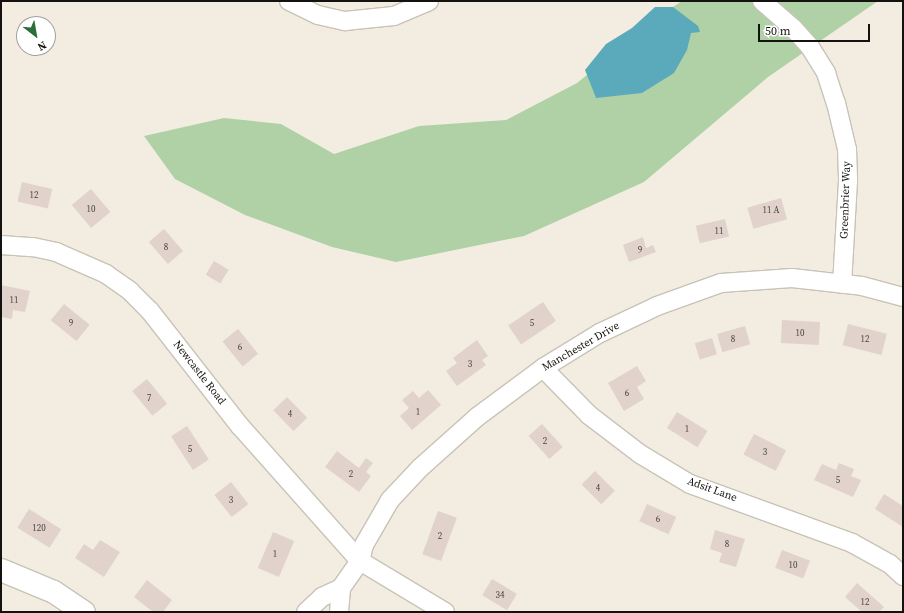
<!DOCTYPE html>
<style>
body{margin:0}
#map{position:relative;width:904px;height:613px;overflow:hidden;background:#f2ede0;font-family:"Source Serif 4",serif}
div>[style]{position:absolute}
.green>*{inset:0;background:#b0d1a6}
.water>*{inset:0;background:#5aaabc}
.building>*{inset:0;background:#e1d2cc;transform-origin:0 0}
.roads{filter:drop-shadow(1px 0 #c8c3b7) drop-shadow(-1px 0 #c8c3b7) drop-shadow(0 1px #c8c3b7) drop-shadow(0 -1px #c8c3b7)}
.street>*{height:18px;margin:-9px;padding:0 9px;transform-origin:9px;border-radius:9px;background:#fff}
.secondary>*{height:22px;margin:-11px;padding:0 11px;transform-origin:11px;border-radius:11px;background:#fff}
span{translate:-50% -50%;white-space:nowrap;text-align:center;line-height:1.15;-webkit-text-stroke:3.5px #fff;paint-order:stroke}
.number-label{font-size:9px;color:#47423e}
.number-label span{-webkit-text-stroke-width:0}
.street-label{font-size:11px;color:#14120e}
.frame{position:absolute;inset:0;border:2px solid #14120e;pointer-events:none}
.north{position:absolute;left:16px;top:16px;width:40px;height:40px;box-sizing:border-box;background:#fff;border:1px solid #a1a09f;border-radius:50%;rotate:149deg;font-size:11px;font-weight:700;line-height:16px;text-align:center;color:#14120e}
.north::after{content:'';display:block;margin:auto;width:14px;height:18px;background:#2b6e38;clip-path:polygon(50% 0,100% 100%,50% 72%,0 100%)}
.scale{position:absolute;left:758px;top:24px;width:112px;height:18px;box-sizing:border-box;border:2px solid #14120e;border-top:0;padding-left:5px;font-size:12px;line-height:14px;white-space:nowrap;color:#14120e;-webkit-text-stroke:3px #fff;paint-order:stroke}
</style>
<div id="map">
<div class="green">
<i style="clip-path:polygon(682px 1px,878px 1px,768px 77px,644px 182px,524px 236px,396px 262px,332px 247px,245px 215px,175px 179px,144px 136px,224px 118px,281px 124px,334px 154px,419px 126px,506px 120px,577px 83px,661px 15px)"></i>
</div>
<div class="water">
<i style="clip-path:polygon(655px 7px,673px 7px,698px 26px,700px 32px,691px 33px,687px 50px,674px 73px,642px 93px,596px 98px,585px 70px,606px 44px,632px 28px)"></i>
</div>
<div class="building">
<i style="left:22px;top:182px;width:31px;height:20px;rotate:13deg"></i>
<i style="left:91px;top:189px;width:30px;height:25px;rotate:50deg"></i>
<i style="left:781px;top:198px;width:22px;height:35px;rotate:74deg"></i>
<i style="left:725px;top:219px;width:18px;height:30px;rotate:77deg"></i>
<i style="left:164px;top:229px;width:29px;height:20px;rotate:49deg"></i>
<i style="clip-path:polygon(643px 237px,646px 248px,653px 245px,656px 252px,629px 262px,623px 245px)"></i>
<i style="left:214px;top:261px;width:17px;height:16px;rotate:31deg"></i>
<i style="clip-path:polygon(1px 285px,30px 291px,25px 312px,13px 310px,12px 319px,1px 317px)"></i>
<i style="left:543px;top:302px;width:23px;height:42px;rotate:56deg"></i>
<i style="left:64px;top:304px;width:33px;height:21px;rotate:39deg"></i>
<i style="left:782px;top:320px;width:38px;height:23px;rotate:3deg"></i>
<i style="left:848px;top:324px;width:40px;height:22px;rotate:14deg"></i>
<i style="left:745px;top:326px;width:19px;height:29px;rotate:74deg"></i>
<i style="left:238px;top:329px;width:32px;height:20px;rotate:51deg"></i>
<i style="left:712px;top:338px;width:17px;height:18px;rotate:73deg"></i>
<i style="clip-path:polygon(477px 340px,488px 356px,482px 360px,486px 365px,457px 386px,446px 371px,457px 363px,453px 358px)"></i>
<i style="clip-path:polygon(637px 366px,646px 381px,637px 387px,644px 399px,624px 411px,608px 383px)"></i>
<i style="left:147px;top:379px;width:32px;height:19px;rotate:51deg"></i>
<i style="clip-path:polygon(428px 390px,441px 405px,412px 430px,400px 416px,409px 408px,402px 400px,413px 391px,419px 398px)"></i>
<i style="left:287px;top:397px;width:29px;height:19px;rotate:46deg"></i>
<i style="left:677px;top:412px;width:36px;height:19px;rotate:32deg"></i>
<i style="left:542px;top:424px;width:31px;height:18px;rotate:48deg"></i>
<i style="left:187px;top:426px;width:40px;height:19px;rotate:57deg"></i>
<i style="left:754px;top:434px;width:36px;height:23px;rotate:27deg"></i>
<i style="clip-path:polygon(337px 451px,359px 468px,366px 458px,373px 463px,366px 472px,371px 476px,359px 492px,325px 467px)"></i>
<i style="clip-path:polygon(839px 463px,854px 469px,851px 476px,861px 480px,853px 497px,814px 480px,822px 464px,836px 470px)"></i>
<i style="left:595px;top:471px;width:28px;height:19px;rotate:45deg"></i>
<i style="left:231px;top:482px;width:28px;height:21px;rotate:52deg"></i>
<i style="clip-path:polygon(884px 494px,903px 506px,903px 527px,875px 509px)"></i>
<i style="left:647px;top:504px;width:32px;height:19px;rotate:24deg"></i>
<i style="left:29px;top:509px;width:38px;height:22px;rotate:32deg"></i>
<i style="left:438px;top:511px;width:20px;height:46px;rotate:20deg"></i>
<i style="clip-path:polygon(715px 530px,745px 539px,736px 567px,719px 562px,722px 553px,710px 549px)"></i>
<i style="left:273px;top:532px;width:23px;height:39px;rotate:23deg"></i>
<i style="clip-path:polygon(100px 540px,120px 552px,104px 577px,75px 558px,84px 544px,93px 550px)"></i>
<i style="left:782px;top:550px;width:30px;height:19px;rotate:21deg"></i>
<i style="left:492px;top:579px;width:29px;height:19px;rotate:31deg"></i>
<i style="clip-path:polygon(147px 580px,172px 600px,163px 612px,153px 612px,134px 597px)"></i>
<i style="clip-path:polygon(857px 583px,884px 607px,879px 612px,862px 612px,845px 597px)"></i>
</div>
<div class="roads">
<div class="street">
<i style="left:289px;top:1px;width:32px;rotate:26deg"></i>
<i style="left:318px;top:15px;width:28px;rotate:13deg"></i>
<i style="left:345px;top:21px;width:49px;rotate:-5.8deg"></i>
<i style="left:394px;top:16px;width:38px;rotate:-23deg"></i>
<i style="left:762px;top:1px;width:41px;rotate:41.1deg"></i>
<i style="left:793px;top:28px;width:25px;rotate:48deg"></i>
<i style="left:810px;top:47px;width:31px;rotate:58deg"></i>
<i style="left:826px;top:73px;width:32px;rotate:72deg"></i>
<i style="left:836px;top:103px;width:47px;rotate:76.6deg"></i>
<i style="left:847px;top:149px;width:32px;rotate:88deg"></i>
<i style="left:848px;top:181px;width:103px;rotate:93.3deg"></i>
<i style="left:1px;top:245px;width:32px;rotate:4deg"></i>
<i style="left:33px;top:247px;width:24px;rotate:12deg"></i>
<i style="left:56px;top:252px;width:55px;rotate:23.7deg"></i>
<i style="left:106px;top:274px;width:29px;rotate:35deg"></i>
<i style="left:130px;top:291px;width:28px;rotate:45deg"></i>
<i style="left:150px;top:311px;width:146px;rotate:52deg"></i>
<i style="left:240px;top:426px;width:181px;rotate:48.4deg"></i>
<i style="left:360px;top:561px;width:99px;rotate:31deg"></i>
<i style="left:543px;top:368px;width:66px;rotate:45.6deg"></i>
<i style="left:589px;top:415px;width:64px;rotate:37.4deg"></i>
<i style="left:640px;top:454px;width:58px;rotate:31deg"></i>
<i style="left:690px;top:484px;width:172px;rotate:20deg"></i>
<i style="left:852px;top:543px;width:43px;rotate:28.9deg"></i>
<i style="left:890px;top:564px;width:18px;rotate:43deg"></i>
<i style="left:306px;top:612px;width:22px;rotate:-43deg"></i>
<i style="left:322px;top:597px;width:21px;rotate:-25deg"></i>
<i style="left:341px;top:588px;width:33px;rotate:-55deg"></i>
<i style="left:360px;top:561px;width:16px;rotate:-76deg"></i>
<i style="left:364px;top:545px;width:52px;rotate:-60deg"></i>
<i style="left:390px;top:500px;width:44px;rotate:-46.8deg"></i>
<i style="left:420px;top:468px;width:76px;rotate:-41.8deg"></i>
<i style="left:477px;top:417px;width:82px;rotate:-36.6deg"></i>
<i style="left:543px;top:368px;width:67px;rotate:-31.6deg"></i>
<i style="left:600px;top:333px;width:63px;rotate:-25.3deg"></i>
<i style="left:657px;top:306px;width:68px;rotate:-19.8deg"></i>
<i style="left:721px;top:283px;width:71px;rotate:-4deg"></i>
<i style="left:792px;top:278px;width:70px;rotate:6.5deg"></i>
<i style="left:862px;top:286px;width:42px;rotate:15deg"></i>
<i style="left:339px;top:612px;width:24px;rotate:-85deg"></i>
</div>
<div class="secondary">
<i style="left:1px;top:570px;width:57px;rotate:22.5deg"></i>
<i style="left:54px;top:592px;width:36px;rotate:34deg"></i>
</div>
</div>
<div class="number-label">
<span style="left:34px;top:195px">12</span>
<span style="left:91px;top:209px">10</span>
<span style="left:771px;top:210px">11 A</span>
<span style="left:719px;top:231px">11</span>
<span style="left:166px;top:247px">8</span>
<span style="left:640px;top:250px">9</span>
<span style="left:14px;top:300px">11</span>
<span style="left:71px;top:323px">9</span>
<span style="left:532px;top:323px">5</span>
<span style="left:800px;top:333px">10</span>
<span style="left:733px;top:339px">8</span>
<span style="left:865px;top:339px">12</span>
<span style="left:240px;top:347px">6</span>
<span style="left:470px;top:364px">3</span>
<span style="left:627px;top:393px">6</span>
<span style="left:149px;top:398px">7</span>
<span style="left:418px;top:412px">1</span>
<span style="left:290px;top:414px">4</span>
<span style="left:687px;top:429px">1</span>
<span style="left:545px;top:441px">2</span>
<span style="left:190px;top:449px">5</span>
<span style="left:765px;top:452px">3</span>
<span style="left:351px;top:474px">2</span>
<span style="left:838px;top:480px">5</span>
<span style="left:598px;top:488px">4</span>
<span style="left:231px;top:500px">3</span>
<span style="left:658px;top:519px">6</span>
<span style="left:39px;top:528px">120</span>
<span style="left:440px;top:536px">2</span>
<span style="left:727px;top:544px">8</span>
<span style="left:275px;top:554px">1</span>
<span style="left:793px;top:565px">10</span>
<span style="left:500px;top:595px">34</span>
<span style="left:865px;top:602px">12</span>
</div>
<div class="street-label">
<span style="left:846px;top:200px;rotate:-88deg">Greenbrier Way</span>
<span style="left:581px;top:347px;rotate:-30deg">Manchester Drive</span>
<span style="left:199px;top:373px;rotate:52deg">Newcastle Road</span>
<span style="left:712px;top:490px;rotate:20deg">Adsit Lane</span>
</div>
<div class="frame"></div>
<div class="north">N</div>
<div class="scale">50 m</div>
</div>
